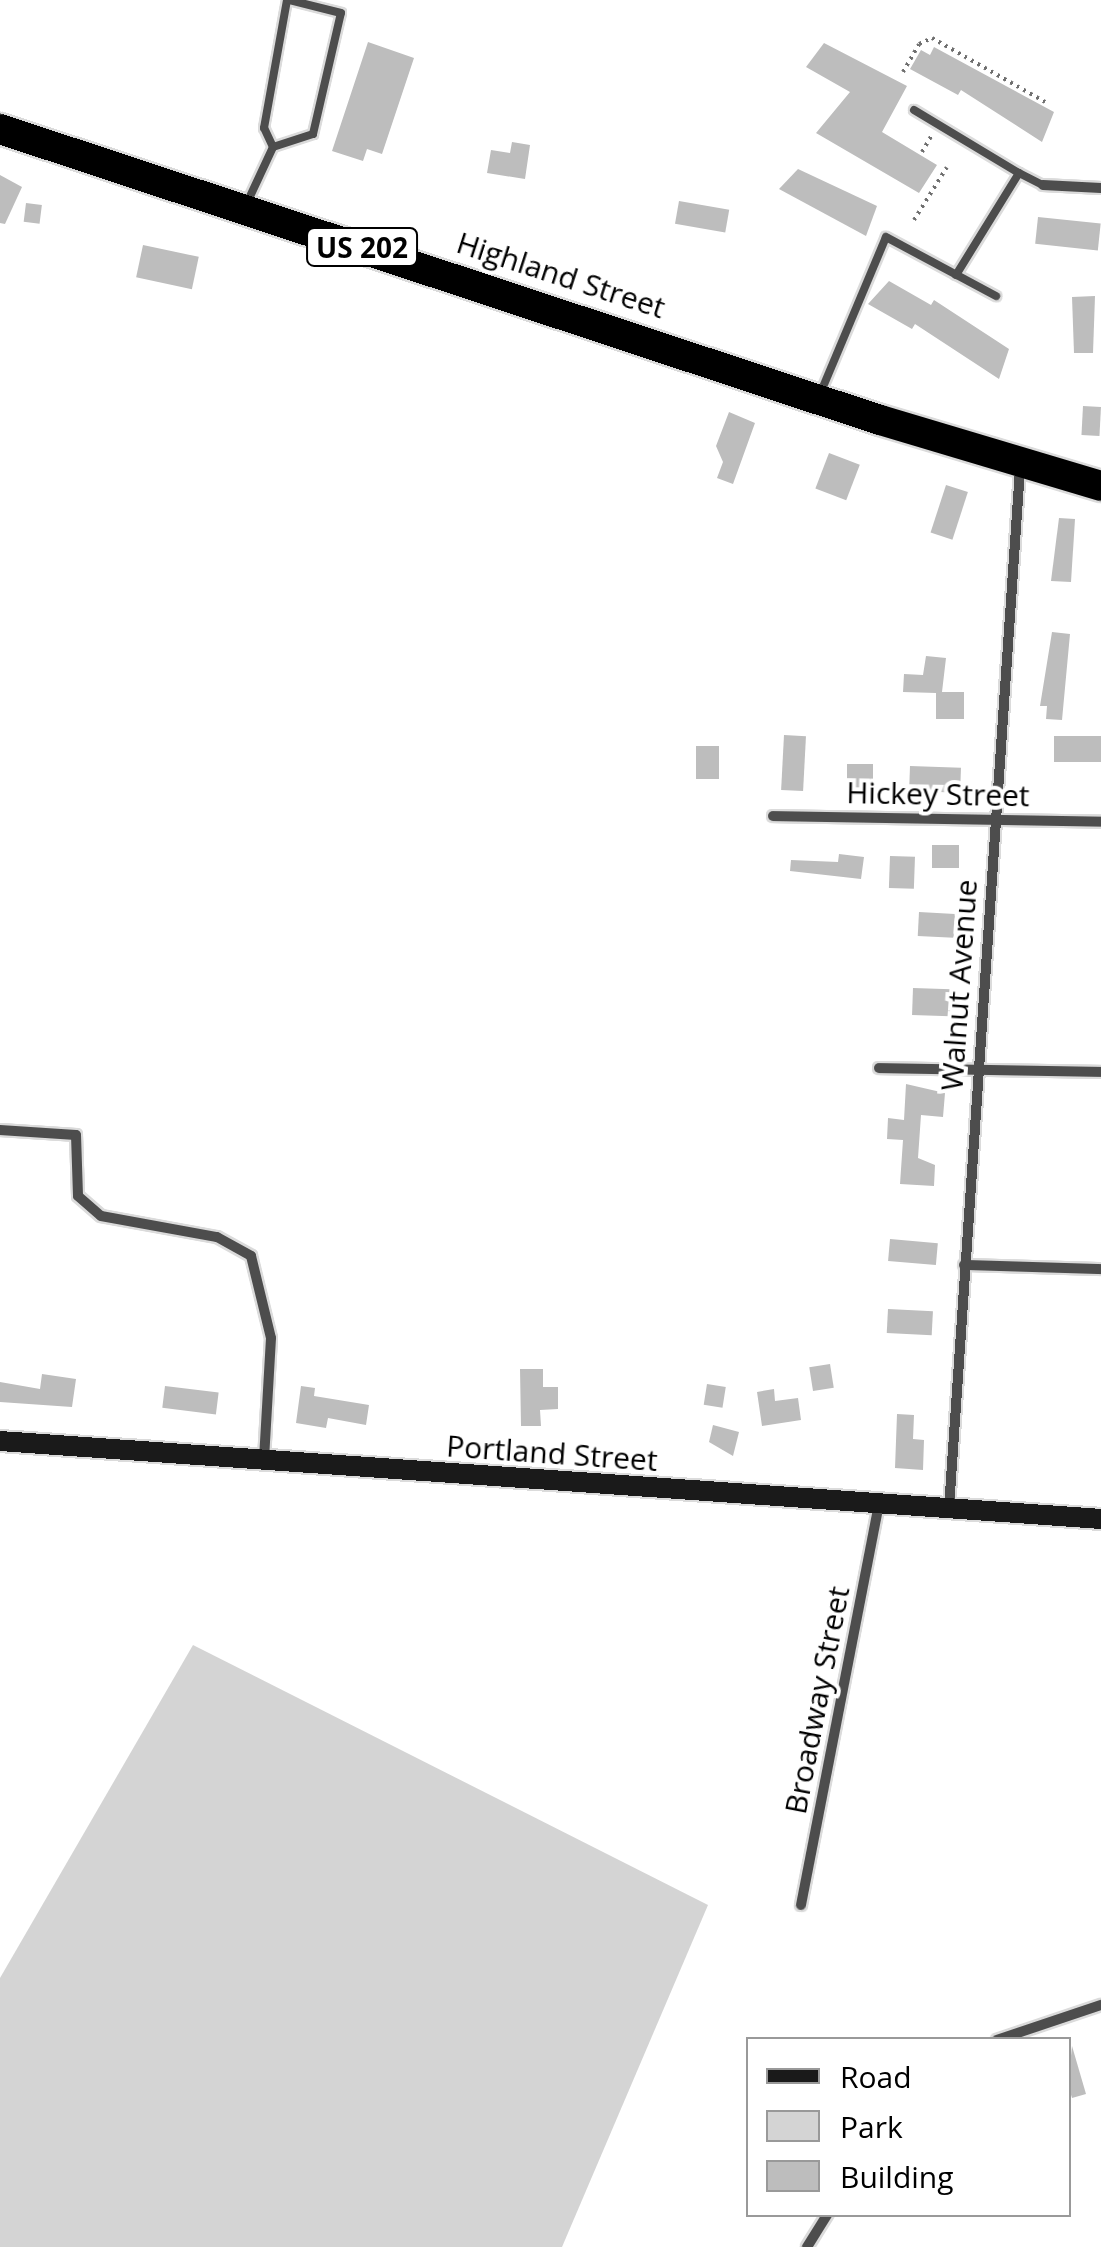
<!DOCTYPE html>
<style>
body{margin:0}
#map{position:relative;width:1101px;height:2247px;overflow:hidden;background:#fff;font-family:"Open Sans",sans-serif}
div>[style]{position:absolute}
.green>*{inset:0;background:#d4d4d4}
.building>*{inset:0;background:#bdbdbd;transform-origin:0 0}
.path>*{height:4px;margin-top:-2px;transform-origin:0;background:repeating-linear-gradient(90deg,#6f6f6f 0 2.5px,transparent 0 7.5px)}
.roads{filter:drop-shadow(2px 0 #dbdbdb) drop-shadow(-2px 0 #dbdbdb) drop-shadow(0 2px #dbdbdb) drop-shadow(0 -2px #dbdbdb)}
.lane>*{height:8px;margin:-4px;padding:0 4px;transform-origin:4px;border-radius:4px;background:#4d4d4d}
.street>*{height:10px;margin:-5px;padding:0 5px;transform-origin:5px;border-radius:5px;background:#4d4d4d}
.secondary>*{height:20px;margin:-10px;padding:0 10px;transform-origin:10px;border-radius:10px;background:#1a1a1a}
.highway>*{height:30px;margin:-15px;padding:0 15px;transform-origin:15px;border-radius:15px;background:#000}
span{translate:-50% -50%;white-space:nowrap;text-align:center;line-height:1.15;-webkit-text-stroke:8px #fff;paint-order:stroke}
.shield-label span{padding:2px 8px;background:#fff;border:2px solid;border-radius:8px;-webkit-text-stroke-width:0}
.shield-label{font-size:28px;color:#000;font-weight:700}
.street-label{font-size:30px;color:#000}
.legend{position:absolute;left:746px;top:2037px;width:325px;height:180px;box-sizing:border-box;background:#fff;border:2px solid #999;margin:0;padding:12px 18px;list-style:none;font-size:30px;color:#000}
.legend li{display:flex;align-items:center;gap:20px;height:50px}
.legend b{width:50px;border:2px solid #999}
</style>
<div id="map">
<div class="green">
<i style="clip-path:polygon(193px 1645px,708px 1905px,562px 2247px,0 2247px,0 1978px)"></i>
</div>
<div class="building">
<i style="clip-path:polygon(368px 42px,414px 58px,382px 154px,367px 149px,363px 161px,332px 151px)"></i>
<i style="clip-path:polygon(824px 43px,907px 86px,882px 132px,937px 165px,919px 193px,816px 133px,850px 92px,806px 67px)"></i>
<i style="clip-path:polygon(934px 47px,1054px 112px,1042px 142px,961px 90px,958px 95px,910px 69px,921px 50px,930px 55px)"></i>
<i style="clip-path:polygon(512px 142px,530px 145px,525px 179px,487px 173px,491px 150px,510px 153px)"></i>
<i style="clip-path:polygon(798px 169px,877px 206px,866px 236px,779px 189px)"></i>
<i style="clip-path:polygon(0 175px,22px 187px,5px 224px,0 223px)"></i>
<i style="left:679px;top:201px;width:51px;height:23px;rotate:10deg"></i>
<i style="left:26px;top:203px;width:16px;height:19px;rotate:7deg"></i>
<i style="left:1038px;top:217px;width:63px;height:27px;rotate:6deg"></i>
<i style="left:143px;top:245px;width:57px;height:33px;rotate:12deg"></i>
<i style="clip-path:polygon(889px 281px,931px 305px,934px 300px,1009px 349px,999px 379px,915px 324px,912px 329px,868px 304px)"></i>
<i style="clip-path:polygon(1095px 296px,1093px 353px,1074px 353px,1072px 297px)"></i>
<i style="left:1083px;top:406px;width:18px;height:29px;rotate:3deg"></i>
<i style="clip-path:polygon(729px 412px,755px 423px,733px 484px,717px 478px,723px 462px,716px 446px)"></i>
<i style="left:829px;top:453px;width:33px;height:38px;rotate:21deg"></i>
<i style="left:946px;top:485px;width:23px;height:50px;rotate:18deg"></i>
<i style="clip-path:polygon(1059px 518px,1075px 519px,1071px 582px,1051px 581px)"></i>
<i style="clip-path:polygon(1052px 632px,1070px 634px,1062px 720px,1046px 719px,1047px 706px,1040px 706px)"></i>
<i style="clip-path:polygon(926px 656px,946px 658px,942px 692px,964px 692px,964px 719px,936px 719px,936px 693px,903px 692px,904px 674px,923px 675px)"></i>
<i style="left:784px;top:735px;width:22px;height:55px;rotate:3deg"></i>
<i style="left:1101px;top:736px;width:26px;height:47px;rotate:90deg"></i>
<i style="left:696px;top:746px;width:23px;height:33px"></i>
<i style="left:847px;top:764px;width:26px;height:27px"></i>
<i style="left:910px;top:766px;width:51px;height:25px;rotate:2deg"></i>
<i style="left:932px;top:845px;width:27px;height:23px"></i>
<i style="clip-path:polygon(839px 854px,864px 857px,861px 879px,790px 871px,791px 860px,838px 862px)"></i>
<i style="left:890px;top:856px;width:25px;height:32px;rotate:2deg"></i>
<i style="left:919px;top:912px;width:36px;height:24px;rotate:3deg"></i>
<i style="left:913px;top:988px;width:38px;height:27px;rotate:2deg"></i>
<i style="clip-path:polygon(906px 1084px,945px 1093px,943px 1117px,921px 1115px,918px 1158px,935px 1165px,934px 1186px,900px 1184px,903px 1140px,887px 1139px,888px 1118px,904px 1120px)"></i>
<i style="left:890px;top:1239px;width:48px;height:22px;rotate:5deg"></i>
<i style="left:888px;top:1309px;width:45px;height:24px;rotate:3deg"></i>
<i style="left:830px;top:1364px;width:24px;height:21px;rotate:81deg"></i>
<i style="clip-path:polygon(520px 1369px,543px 1369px,543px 1387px,558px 1387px,558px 1409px,540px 1410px,541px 1426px,521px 1426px)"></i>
<i style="clip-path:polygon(42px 1374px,76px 1379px,72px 1407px,0 1402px,0 1382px,40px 1389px)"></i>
<i style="left:707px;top:1384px;width:19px;height:21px;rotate:9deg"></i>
<i style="left:165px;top:1386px;width:54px;height:22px;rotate:7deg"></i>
<i style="clip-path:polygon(301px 1386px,315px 1388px,314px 1396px,369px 1405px,366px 1425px,328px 1418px,326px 1428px,296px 1423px)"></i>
<i style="clip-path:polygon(774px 1389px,775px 1401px,798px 1398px,801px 1420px,762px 1426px,757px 1392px)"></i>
<i style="clip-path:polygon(897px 1414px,914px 1415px,913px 1439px,924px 1440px,923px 1470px,895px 1468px)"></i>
<i style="clip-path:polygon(713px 1425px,739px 1432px,733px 1456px,709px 1442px)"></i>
<i style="clip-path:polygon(1072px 2046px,1086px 2094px,1072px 2098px,1068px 2085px)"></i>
</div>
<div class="path">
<i style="left:903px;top:72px;width:32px;rotate:-60deg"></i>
<i style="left:919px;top:44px;width:14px;rotate:-25deg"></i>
<i style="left:932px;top:38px;width:130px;rotate:29.5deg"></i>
<i style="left:922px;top:152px;width:20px;rotate:-60deg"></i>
<i style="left:914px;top:220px;width:62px;rotate:-58.1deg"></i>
</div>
<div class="roads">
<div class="lane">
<i style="left:914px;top:110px;width:122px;rotate:31deg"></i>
<i style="left:1019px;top:173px;width:120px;rotate:121.7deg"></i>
<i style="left:273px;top:147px;width:21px;rotate:-115deg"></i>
<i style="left:264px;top:128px;width:130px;rotate:-79.8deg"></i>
<i style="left:1019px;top:173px;width:27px;rotate:27deg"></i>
<i style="left:246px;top:205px;width:64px;rotate:-65deg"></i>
<i style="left:273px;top:147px;width:42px;rotate:-18deg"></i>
<i style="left:313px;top:134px;width:124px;rotate:-77deg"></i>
<i style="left:341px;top:13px;width:54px;rotate:-166deg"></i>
<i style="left:820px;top:394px;width:170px;rotate:-67.2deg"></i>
<i style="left:886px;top:237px;width:125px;rotate:28.2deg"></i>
</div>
<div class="street">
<i style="left:1043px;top:185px;width:58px;rotate:3deg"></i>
<i style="left:773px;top:816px;width:328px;rotate:1deg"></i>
<i style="left:879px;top:1068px;width:222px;rotate:1deg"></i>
<i style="left:0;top:1130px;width:76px;rotate:3.8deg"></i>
<i style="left:76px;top:1135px;width:61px;rotate:88.1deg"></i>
<i style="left:78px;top:1196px;width:30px;rotate:41deg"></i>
<i style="left:101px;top:1216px;width:118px;rotate:10.3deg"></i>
<i style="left:217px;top:1237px;width:39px;rotate:29deg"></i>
<i style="left:251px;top:1256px;width:84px;rotate:76.3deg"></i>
<i style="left:271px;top:1338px;width:122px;rotate:93.3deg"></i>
<i style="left:964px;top:1265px;width:137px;rotate:1.7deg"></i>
<i style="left:949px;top:1508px;width:1042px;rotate:-86.09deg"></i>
<i style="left:801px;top:1905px;width:408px;rotate:-79deg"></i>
<i style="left:997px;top:2040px;width:110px;rotate:-18.6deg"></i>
<i style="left:807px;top:2247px;width:39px;rotate:-58deg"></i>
</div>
<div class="secondary">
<i style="left:0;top:1441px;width:1104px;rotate:4.05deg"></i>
</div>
<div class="highway">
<i style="left:0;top:129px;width:927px;rotate:18.3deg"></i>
<i style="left:880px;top:420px;width:231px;rotate:16.6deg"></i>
</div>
</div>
<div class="shield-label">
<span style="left:362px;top:247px">US 202</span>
</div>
<div class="street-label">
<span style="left:561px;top:275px;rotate:18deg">Highland Street</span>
<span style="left:938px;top:794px;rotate:1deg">Hickey Street</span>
<span style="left:959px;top:985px;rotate:-86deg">Walnut Avenue</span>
<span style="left:552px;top:1453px;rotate:4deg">Portland Street</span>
<span style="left:817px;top:1700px;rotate:-79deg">Broadway Street</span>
</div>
<ul class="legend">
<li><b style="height:12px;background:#1a1a1a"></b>Road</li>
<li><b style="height:28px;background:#d4d4d4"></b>Park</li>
<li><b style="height:28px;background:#bdbdbd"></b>Building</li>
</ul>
</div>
